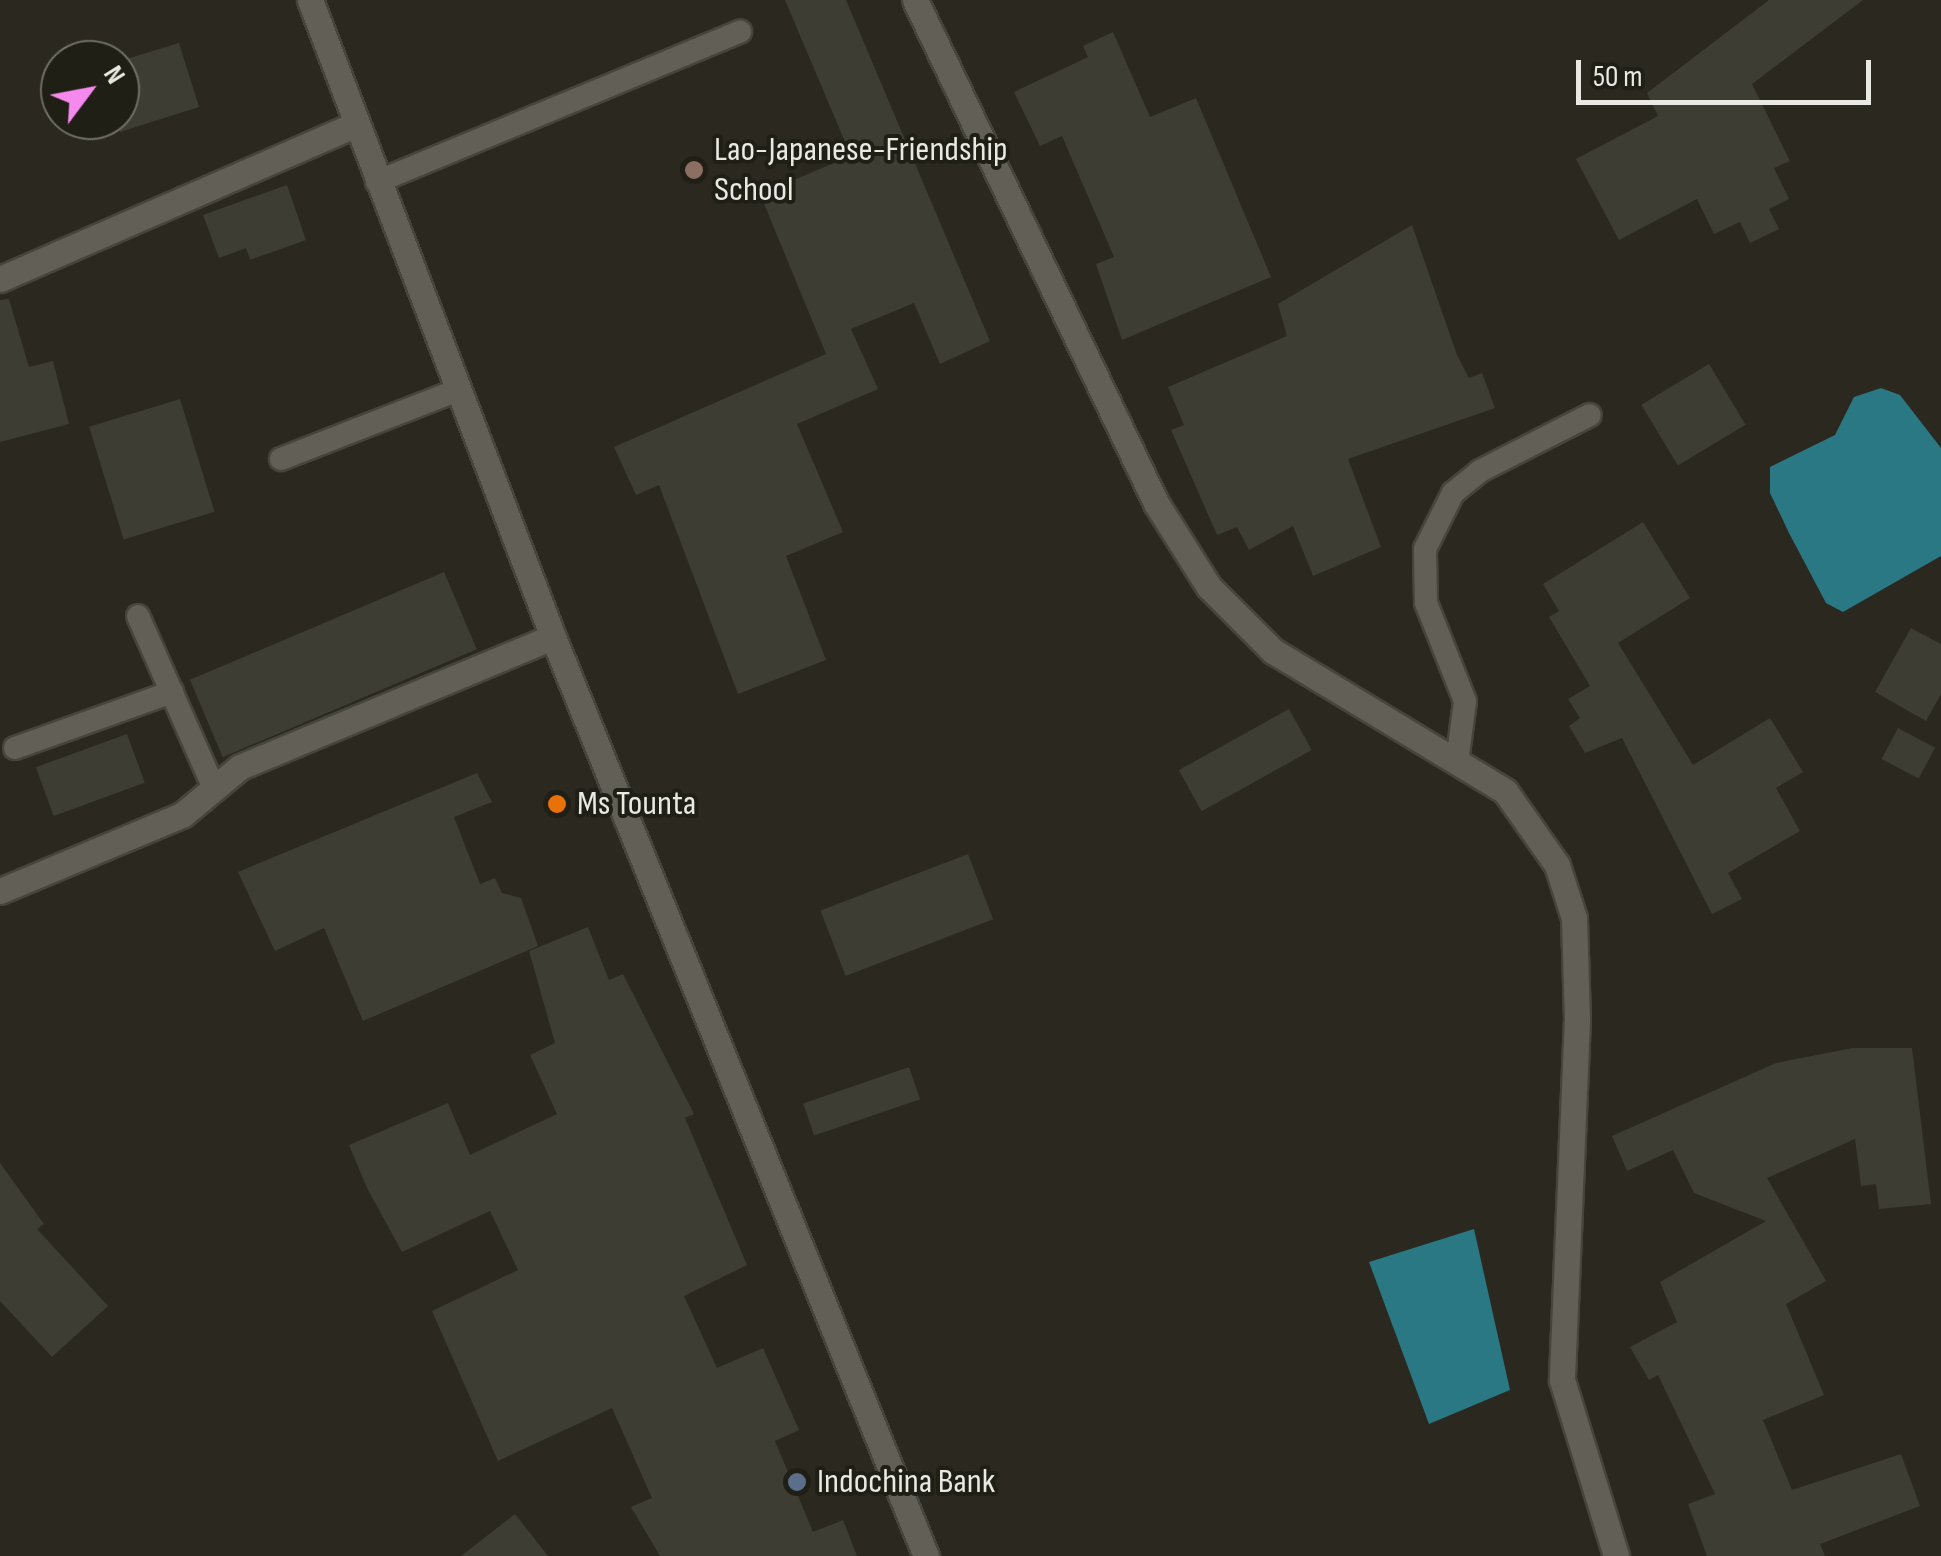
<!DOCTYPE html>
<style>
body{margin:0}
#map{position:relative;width:1941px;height:1556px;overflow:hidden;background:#2a281f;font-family:"Sofia Sans Condensed",sans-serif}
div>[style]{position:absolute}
.water>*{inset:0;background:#297883}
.building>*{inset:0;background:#3e3d33;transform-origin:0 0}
.roads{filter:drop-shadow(2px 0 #46453d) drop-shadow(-2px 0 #46453d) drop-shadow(0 2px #46453d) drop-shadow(0 -2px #46453d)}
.lane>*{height:22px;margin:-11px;padding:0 11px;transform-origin:11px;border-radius:11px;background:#626056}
.street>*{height:25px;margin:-12.5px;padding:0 12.5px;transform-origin:12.5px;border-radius:12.5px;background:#626056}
.secondary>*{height:25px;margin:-12.5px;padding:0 12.5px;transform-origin:12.5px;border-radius:12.5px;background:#626056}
.dots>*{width:28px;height:28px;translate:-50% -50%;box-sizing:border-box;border:5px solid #201f16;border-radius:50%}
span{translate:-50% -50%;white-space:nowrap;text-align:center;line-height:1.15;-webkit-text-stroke:8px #201f16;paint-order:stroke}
.poi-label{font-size:35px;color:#e9e8e2}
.left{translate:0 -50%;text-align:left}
.north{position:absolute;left:40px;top:40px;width:100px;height:100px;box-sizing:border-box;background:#201f16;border:2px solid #706f68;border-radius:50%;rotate:58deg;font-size:28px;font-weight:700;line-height:40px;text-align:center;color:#e9e8e2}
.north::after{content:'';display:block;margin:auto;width:35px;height:45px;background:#f689ed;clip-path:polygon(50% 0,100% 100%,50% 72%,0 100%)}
.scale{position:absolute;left:1576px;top:60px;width:295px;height:45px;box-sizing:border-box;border:5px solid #e9e8e2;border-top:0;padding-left:12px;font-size:30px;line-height:35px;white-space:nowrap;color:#e9e8e2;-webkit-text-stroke:8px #201f16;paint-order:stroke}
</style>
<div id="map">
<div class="water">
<i style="clip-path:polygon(1881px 388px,1900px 395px,1941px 448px,1941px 556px,1843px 612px,1826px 603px,1789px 533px,1770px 493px,1770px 467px,1835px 435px,1854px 397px)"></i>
<i style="clip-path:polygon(1474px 1229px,1510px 1390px,1429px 1424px,1369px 1262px)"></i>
</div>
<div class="building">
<i style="clip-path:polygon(785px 0,846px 0,990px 341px,940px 364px,914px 303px,851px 329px,878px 389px,797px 424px,843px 532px,786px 556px,826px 660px,738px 694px,659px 485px,636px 495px,614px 447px,826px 354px,760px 194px,851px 156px)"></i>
<i style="clip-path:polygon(1769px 0,1863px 0,1752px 84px,1790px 161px,1774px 168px,1789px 199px,1769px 209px,1779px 229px,1750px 243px,1740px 222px,1714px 234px,1697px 199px,1619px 240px,1576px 159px,1658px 116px,1647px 93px)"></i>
<i style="clip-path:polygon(1113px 32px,1150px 117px,1196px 98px,1271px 277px,1122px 340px,1096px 264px,1114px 257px,1062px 136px,1040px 146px,1014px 92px,1088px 57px,1083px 46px)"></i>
<i style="clip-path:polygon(179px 43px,199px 107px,120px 132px,120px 61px)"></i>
<i style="clip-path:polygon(287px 185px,306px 240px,250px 260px,246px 248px,219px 258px,203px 215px)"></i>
<i style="clip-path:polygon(1412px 225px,1457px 355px,1469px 378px,1482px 373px,1495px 408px,1348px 459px,1381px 547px,1313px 576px,1293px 526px,1249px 550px,1237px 527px,1217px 535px,1171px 430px,1184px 425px,1168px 387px,1287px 336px,1278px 304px)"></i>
<i style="clip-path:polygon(9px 299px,29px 367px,53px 361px,69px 424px,0 442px,0 300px)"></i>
<i style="left:1709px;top:364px;width:71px;height:79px;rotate:59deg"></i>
<i style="left:180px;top:399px;width:118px;height:95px;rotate:73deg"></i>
<i style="clip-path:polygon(1643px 522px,1690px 598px,1618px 643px,1693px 765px,1770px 718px,1803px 772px,1776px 788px,1800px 831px,1728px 873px,1742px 899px,1712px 914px,1622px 738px,1585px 753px,1569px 726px,1580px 718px,1568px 699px,1590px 686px,1549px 617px,1559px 611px,1543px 584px)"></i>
<i style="left:444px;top:572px;width:84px;height:276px;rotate:67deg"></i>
<i style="clip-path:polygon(1911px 628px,1941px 644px,1941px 694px,1926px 721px,1875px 692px)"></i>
<i style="left:1289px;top:709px;width:47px;height:126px;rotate:61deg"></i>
<i style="left:1898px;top:728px;width:42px;height:35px;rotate:28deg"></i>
<i style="left:127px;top:734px;width:52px;height:97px;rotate:70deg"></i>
<i style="clip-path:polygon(477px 773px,492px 802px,454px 817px,480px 884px,495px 878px,502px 893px,521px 898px,538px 946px,363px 1021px,324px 928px,275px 951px,238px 872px)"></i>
<i style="left:968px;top:854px;width:70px;height:158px;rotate:69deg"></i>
<i style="clip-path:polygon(588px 927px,609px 980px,623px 974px,694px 1114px,685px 1118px,747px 1265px,684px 1296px,717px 1368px,763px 1348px,799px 1430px,775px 1441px,813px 1532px,843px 1520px,857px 1556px,660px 1556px,631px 1507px,652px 1498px,612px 1408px,498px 1461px,432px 1311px,518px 1270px,490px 1211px,402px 1252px,367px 1188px,349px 1145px,448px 1103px,470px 1155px,557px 1114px,530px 1055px,555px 1043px,529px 951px)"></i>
<i style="clip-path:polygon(1853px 1048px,1912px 1048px,1931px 1204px,1879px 1209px,1876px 1184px,1861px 1186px,1855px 1139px,1767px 1178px,1826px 1281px,1786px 1304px,1824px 1395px,1763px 1420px,1792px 1490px,1901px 1454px,1920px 1506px,1820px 1544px,1825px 1556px,1707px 1556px,1688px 1504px,1715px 1494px,1658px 1375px,1649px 1380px,1630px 1347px,1677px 1322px,1660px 1282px,1766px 1221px,1694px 1193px,1673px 1150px,1627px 1171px,1612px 1136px,1776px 1063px)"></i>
<i style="left:909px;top:1067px;width:34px;height:112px;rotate:71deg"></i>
<i style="clip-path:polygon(0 1163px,44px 1224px,37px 1229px,108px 1306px,52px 1357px,0 1301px)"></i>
<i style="clip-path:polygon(515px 1514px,548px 1556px,461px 1556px)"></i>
</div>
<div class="roads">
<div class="lane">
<i style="left:377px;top:182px;width:393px;rotate:-22.5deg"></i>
<i style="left:281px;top:459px;width:190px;rotate:-21.3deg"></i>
<i style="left:138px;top:616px;width:188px;rotate:66.2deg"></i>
<i style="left:15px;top:748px;width:167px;rotate:-19.6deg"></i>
<i style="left:1458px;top:755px;width:54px;rotate:-82.6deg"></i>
<i style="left:1465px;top:701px;width:105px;rotate:-111.7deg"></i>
<i style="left:1426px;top:603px;width:54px;rotate:-91.1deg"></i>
<i style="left:1425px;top:549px;width:63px;rotate:-63.4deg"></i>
<i style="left:1453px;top:493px;width:35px;rotate:-39deg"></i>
<i style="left:1480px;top:471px;width:123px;rotate:-27deg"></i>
</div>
<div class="street">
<i style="left:915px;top:0;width:558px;rotate:64.4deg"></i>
<i style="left:1156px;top:503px;width:99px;rotate:57.8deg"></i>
<i style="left:1209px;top:587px;width:91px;rotate:45deg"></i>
<i style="left:1273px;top:651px;width:271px;rotate:31.1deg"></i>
<i style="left:1505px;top:791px;width:90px;rotate:54.9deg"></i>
<i style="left:1557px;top:865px;width:56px;rotate:72.2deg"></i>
<i style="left:1574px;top:918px;width:101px;rotate:88.3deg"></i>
<i style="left:1577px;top:1019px;width:361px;rotate:92.4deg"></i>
<i style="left:1562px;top:1380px;width:184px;rotate:72.9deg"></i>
<i style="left:0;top:279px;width:387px;rotate:-23.5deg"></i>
<i style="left:0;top:891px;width:197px;rotate:-22.7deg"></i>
<i style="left:182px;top:815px;width:75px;rotate:-39.6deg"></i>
<i style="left:240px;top:767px;width:339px;rotate:-22.6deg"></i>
</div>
<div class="secondary">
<i style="left:310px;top:0;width:682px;rotate:69.12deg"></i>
<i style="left:553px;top:637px;width:992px;rotate:67.91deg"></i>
</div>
</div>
<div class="dots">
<i style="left:694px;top:170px;background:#8d6e63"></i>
<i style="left:557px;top:804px;background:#e8710a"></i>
<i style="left:797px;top:1482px;background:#5c6f8a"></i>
</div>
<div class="poi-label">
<span class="left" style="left:714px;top:170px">Lao-Japanese-Friendship<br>School</span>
<span class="left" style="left:577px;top:804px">Ms Tounta</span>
<span class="left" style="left:817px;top:1482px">Indochina Bank</span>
</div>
<div class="north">N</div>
<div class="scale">50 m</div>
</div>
